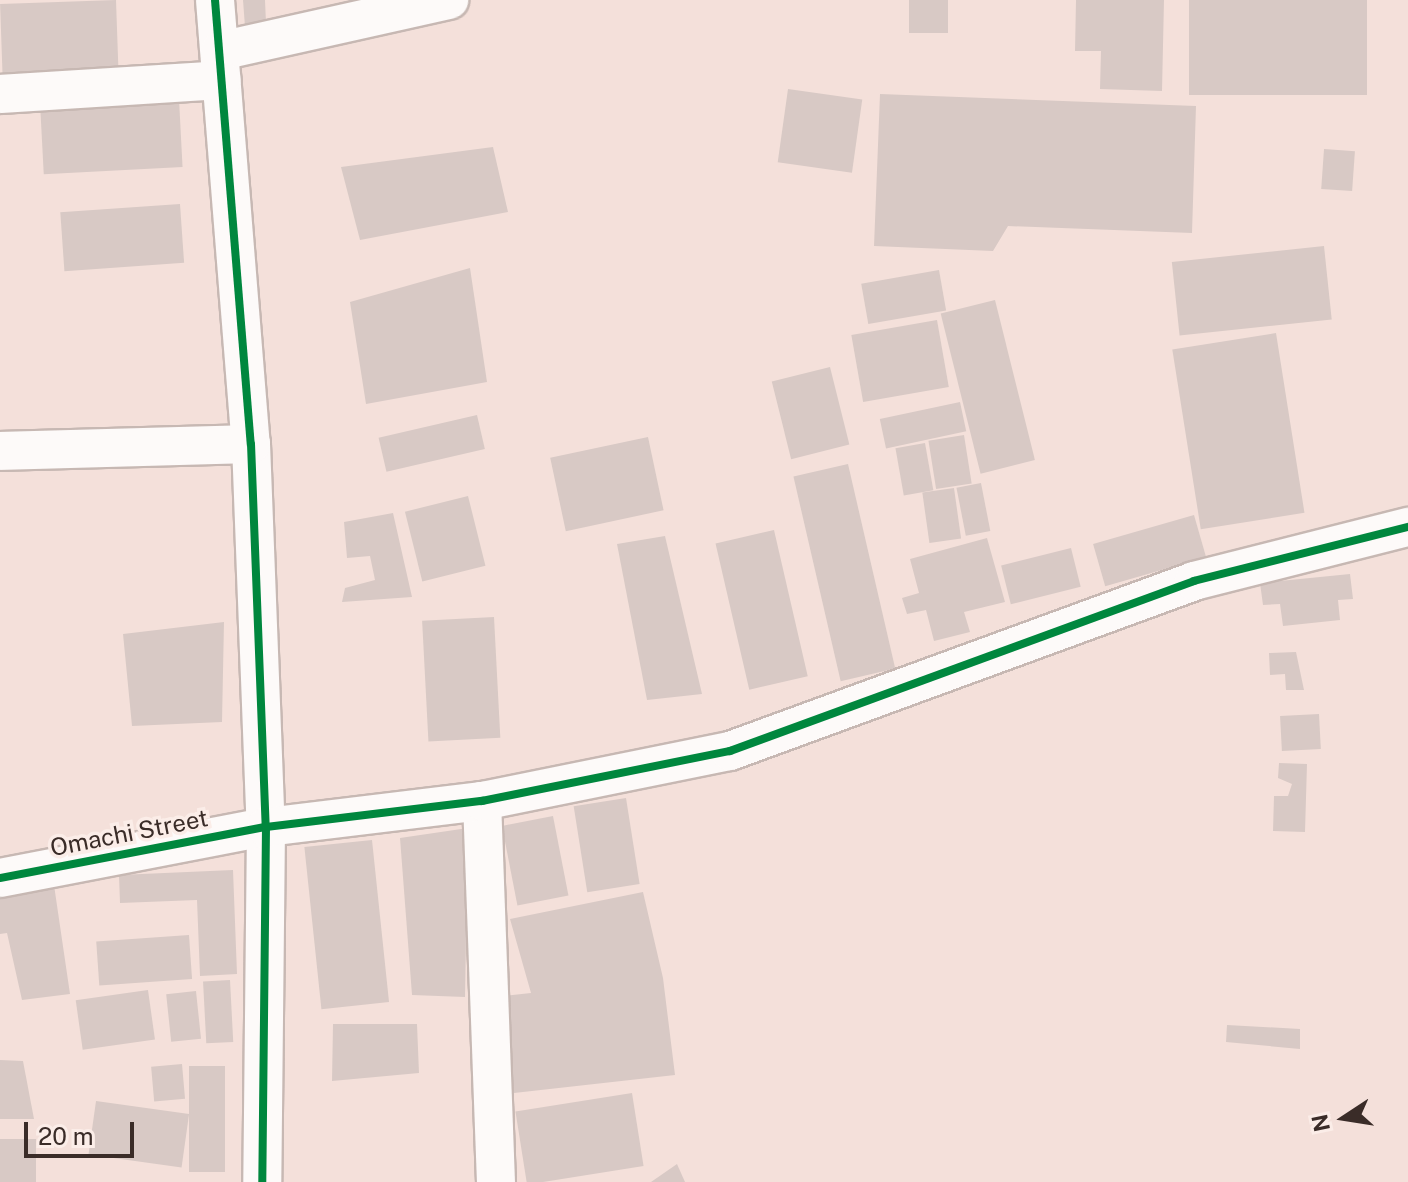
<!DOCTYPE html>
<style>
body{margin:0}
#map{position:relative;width:1408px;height:1182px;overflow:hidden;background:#f4e0da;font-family:"Public Sans",sans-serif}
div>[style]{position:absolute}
.building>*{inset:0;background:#d8c9c5;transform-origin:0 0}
.roads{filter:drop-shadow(2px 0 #c7b8b3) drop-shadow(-2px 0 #c7b8b3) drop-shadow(0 2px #c7b8b3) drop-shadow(0 -2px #c7b8b3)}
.street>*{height:38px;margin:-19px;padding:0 19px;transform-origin:19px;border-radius:19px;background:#fdfaf9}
.cycleway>*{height:8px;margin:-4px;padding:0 4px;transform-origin:4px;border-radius:4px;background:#00873e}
span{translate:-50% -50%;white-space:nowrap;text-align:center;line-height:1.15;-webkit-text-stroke:7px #fbede8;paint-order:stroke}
.street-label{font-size:24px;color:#3a2c28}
.north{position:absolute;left:1304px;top:1078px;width:80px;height:80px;-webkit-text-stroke:6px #fbede8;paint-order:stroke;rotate:258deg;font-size:22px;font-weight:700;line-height:32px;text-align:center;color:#3a2c28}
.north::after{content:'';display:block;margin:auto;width:28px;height:36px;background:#3a2c28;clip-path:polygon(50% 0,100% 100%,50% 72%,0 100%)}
.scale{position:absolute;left:24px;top:1122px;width:110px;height:36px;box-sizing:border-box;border:4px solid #3a2c28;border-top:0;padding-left:10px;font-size:24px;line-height:28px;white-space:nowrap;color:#3a2c28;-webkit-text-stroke:6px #fbede8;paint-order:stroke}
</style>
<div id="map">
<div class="building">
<i style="left:116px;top:0;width:70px;height:116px;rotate:88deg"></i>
<i style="clip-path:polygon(243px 0,265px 0,266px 23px,245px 27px)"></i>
<i style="left:909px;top:0;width:39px;height:33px"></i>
<i style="clip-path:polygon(1076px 0,1164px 0,1162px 91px,1100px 89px,1101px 51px,1075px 51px)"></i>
<i style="left:1189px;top:0;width:178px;height:95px"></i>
<i style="left:788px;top:89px;width:75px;height:74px;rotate:8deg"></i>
<i style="clip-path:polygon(880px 94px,1196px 106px,1192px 233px,1008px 226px,993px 251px,874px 246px)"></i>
<i style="left:179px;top:99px;width:68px;height:139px;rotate:87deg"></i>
<i style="clip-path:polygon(493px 147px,508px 212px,360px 240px,341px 167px)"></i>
<i style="left:1324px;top:149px;width:31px;height:40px;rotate:4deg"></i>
<i style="left:180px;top:204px;width:59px;height:120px;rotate:86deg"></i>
<i style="left:1324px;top:246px;width:74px;height:153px;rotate:84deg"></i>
<i style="clip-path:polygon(470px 268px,487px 382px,366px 404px,350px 302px)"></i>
<i style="left:939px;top:270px;width:41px;height:79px;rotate:80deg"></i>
<i style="left:995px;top:300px;width:165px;height:56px;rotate:76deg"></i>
<i style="left:937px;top:320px;width:68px;height:87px;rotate:80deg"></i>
<i style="left:1276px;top:333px;width:182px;height:105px;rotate:81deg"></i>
<i style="left:830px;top:367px;width:80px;height:60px;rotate:76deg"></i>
<i style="left:960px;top:402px;width:30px;height:82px;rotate:78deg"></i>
<i style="left:477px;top:415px;width:35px;height:101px;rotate:77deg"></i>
<i style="left:964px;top:435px;width:49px;height:36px;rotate:81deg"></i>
<i style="left:648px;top:437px;width:75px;height:100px;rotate:78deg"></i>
<i style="left:925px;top:443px;width:48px;height:30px;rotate:80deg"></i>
<i style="left:848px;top:464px;width:210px;height:56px;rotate:77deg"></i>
<i style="left:981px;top:483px;width:49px;height:25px;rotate:79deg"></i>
<i style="left:954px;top:488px;width:51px;height:32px;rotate:82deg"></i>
<i style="left:468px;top:496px;width:72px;height:65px;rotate:76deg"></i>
<i style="clip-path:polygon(393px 513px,412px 597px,342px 602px,345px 588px,375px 580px,370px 556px,347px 558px,344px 522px)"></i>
<i style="left:1194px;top:515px;width:44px;height:105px;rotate:74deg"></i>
<i style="left:774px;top:530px;width:150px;height:60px;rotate:77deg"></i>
<i style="clip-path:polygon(665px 536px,702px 694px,647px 700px,617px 544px)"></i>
<i style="clip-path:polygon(987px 538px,1005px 602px,964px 612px,970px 632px,934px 641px,926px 610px,907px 614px,902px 598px,919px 593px,910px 559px)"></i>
<i style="left:1071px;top:548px;width:40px;height:72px;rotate:76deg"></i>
<i style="clip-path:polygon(1350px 574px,1353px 599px,1338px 600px,1340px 620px,1283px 626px,1280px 604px,1263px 605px,1260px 583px)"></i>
<i style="left:494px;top:617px;width:121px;height:72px;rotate:87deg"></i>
<i style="clip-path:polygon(224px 622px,222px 722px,132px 726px,123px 634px)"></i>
<i style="clip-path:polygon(1296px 652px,1304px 690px,1286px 690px,1285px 674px,1270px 675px,1269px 653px)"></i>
<i style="left:1319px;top:714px;width:35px;height:39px;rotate:87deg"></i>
<i style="clip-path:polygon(1279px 763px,1307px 764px,1305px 832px,1273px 831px,1274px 796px,1288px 796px,1292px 784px,1278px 778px)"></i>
<i style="left:626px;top:798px;width:87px;height:53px;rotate:81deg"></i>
<i style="left:553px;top:816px;width:81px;height:52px;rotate:79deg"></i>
<i style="clip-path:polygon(468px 828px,465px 997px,412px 995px,400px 838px)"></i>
<i style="left:372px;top:840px;width:163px;height:68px;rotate:84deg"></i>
<i style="clip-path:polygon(233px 870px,237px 974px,200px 976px,197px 900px,120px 903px,119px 875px)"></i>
<i style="clip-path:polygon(54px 885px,70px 994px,22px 1000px,7px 933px,0 934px,0 893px)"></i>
<i style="clip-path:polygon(643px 892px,663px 978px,675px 1075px,514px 1093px,504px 996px,531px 993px,510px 919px)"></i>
<i style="left:189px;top:935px;width:44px;height:93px;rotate:86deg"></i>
<i style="left:230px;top:980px;width:62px;height:27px;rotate:87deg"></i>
<i style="left:148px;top:990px;width:50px;height:73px;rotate:82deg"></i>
<i style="left:196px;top:991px;width:48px;height:30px;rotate:84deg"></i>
<i style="clip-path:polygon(333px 1024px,417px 1024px,419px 1073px,332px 1081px)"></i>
<i style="clip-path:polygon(1227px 1025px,1300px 1029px,1300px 1049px,1226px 1042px)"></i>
<i style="clip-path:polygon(0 1060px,23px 1061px,34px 1119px,0 1119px)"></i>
<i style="left:182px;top:1064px;width:35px;height:31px;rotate:85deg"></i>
<i style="left:189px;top:1066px;width:36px;height:106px"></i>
<i style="left:632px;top:1093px;width:74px;height:118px;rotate:81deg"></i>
<i style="left:96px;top:1101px;width:94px;height:54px;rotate:8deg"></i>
<i style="left:36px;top:1139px;width:43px;height:36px;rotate:90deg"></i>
<i style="clip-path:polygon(677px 1164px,685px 1182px,651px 1182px)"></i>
</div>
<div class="roads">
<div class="street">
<i style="left:215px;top:0;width:445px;rotate:85.4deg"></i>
<i style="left:251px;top:444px;width:383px;rotate:87.8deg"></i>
<i style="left:266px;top:827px;width:355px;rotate:90.6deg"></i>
<i style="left:220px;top:51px;width:235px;rotate:-12.6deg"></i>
<i style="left:0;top:94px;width:222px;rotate:-3.6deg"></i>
<i style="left:0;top:451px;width:251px;rotate:-1.6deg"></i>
<i style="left:482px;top:801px;width:381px;rotate:87.9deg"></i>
<i style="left:0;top:878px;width:271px;rotate:-10.9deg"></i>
<i style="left:266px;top:827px;width:218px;rotate:-6.9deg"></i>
<i style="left:482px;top:801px;width:253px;rotate:-11.4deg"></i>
<i style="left:730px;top:751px;width:494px;rotate:-20.1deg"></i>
<i style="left:1194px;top:581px;width:221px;rotate:-14.2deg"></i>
</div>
</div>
<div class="cycleway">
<i style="left:215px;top:0;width:445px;rotate:85.4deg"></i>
<i style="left:251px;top:444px;width:383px;rotate:87.8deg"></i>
<i style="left:266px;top:827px;width:355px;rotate:90.6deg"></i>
<i style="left:0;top:878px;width:271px;rotate:-10.9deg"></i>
<i style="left:266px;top:827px;width:218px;rotate:-6.9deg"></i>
<i style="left:482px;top:801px;width:253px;rotate:-11.4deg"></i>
<i style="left:730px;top:751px;width:494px;rotate:-20.1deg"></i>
<i style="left:1194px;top:581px;width:221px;rotate:-14.2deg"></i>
</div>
<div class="street-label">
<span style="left:129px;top:833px;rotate:-11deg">Omachi Street</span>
</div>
<div class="north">N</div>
<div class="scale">20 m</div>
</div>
